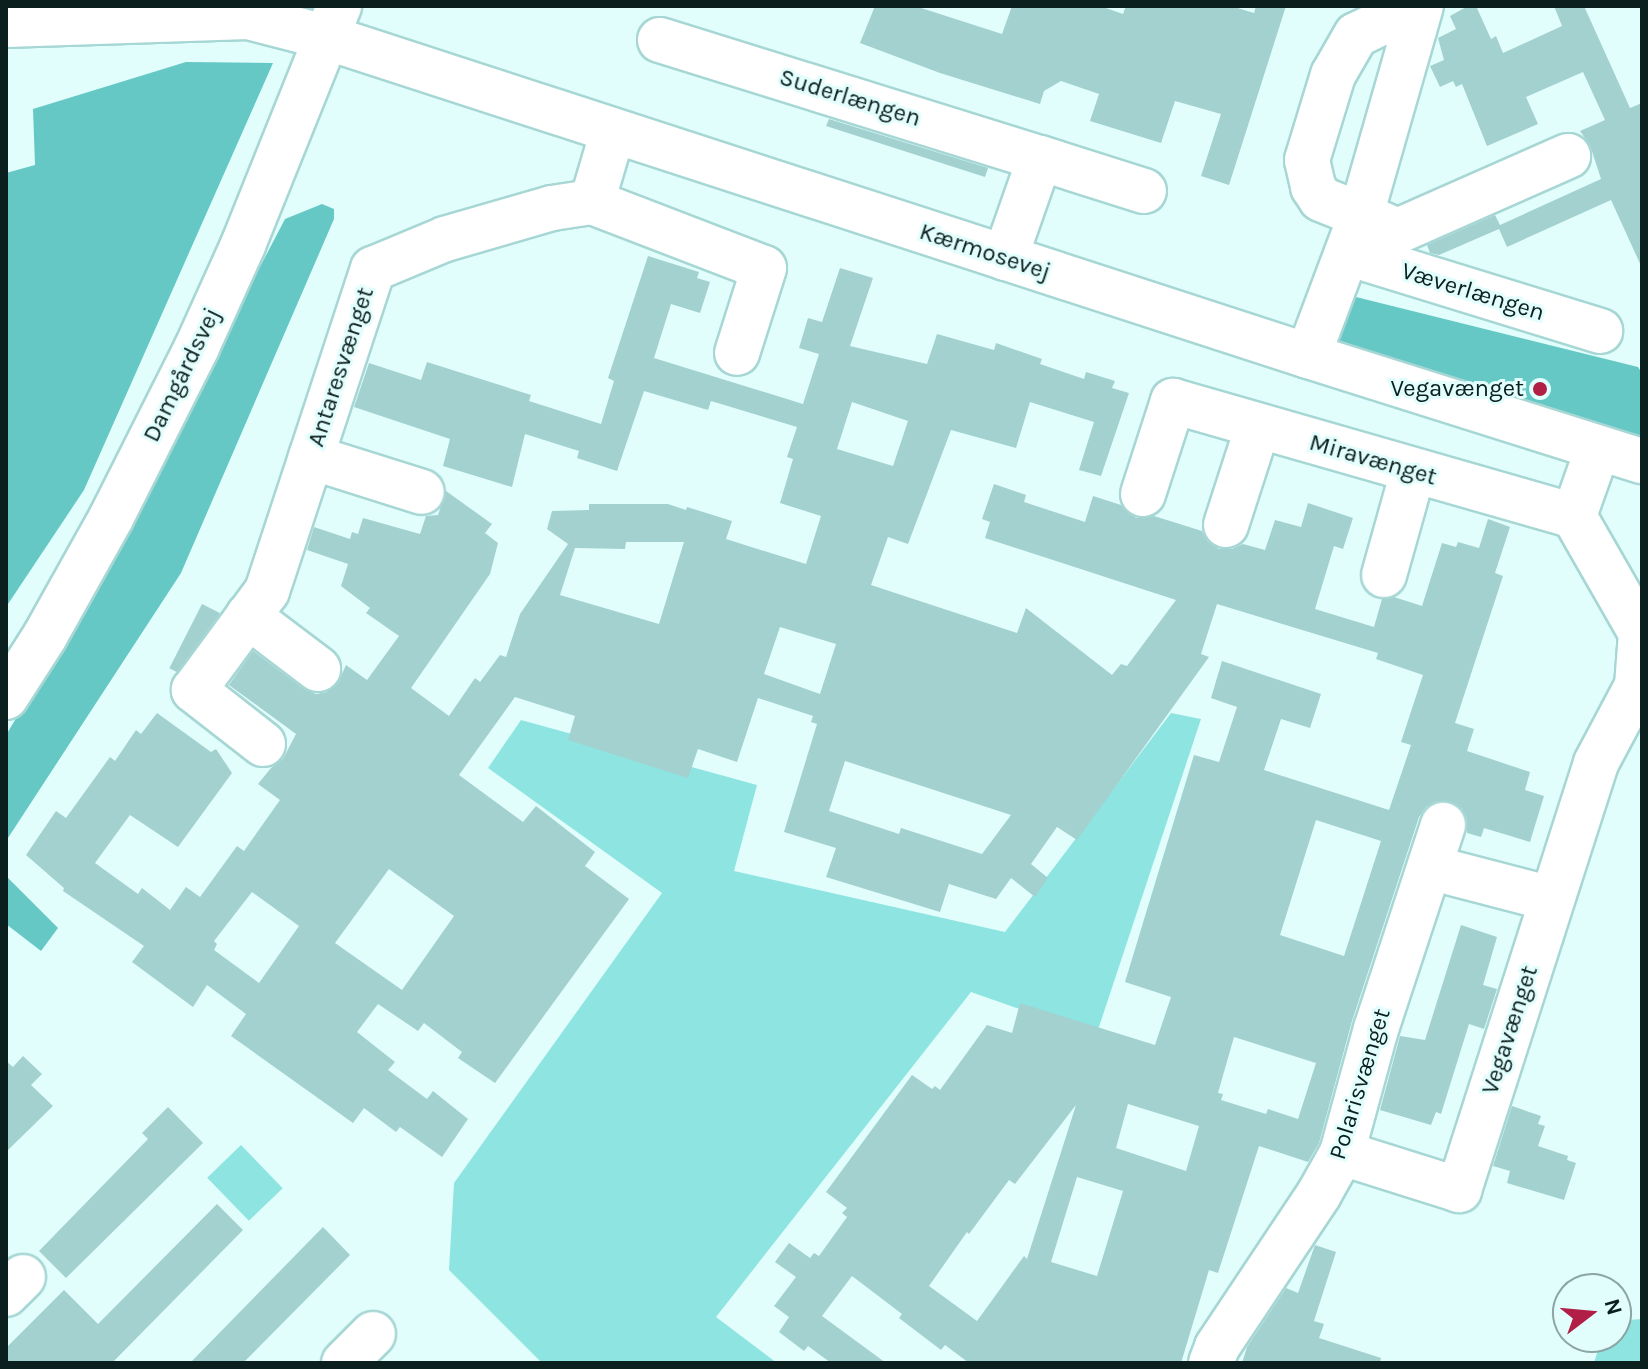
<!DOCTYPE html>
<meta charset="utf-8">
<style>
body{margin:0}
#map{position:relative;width:1648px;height:1369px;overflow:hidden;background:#e1fefc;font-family:Karla,sans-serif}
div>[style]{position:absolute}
.green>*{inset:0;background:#8ee4e1;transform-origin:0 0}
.forest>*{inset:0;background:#65c8c5}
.building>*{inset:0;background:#a2d1cf;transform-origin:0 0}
.roads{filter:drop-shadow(2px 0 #a7d7d5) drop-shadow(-2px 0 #a7d7d5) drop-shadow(0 2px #a7d7d5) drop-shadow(0 -2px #a7d7d5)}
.minor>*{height:44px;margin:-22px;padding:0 22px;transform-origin:22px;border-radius:22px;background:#fff}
.dots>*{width:22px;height:22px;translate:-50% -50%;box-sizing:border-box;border:4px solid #e1fefc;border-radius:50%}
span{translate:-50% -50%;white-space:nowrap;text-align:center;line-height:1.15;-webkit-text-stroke:6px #e1fefc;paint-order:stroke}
.street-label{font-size:24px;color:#0c1f1f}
.poi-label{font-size:24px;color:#0c1f1f}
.right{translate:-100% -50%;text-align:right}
.frame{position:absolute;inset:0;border:8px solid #0c1f1f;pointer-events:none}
.north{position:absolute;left:1552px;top:1273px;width:80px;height:80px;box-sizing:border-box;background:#e1fefc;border:2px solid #8ca5a4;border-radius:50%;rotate:74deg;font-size:22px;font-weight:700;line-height:32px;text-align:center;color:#0c1f1f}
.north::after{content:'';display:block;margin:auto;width:28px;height:36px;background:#b11f46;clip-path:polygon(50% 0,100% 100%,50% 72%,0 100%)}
</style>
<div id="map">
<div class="green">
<i style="clip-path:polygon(1171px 713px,1201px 719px,1096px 1036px,971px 992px,716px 1317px,777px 1363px,542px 1363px,449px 1270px,454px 1183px,662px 893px,488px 768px,521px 720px,757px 785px,734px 871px,1005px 932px)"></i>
<i style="left:241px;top:1145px;width:60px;height:47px;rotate:46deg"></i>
<i style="clip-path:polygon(1642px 1319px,1642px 1363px,1594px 1363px,1602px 1337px,1616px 1337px,1616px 1321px)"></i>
</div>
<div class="forest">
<i style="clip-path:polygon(186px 62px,273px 63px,84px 490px,6px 607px,6px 173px,35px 165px,33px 109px)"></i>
<i style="clip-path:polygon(322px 204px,334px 209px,334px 219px,181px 573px,6px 841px,6px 735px,74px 623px,285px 219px)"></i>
<i style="clip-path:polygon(1352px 296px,1638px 367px,1642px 373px,1642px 445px,1332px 338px)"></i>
<i style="clip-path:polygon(6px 876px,58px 928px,41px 951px,6px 924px)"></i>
</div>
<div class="building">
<i style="clip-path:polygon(875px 6px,915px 6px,1002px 34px,1012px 6px,1100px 6px,1123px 14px,1126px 6px,1231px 6px,1254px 13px,1256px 6px,1286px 6px,1229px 185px,1201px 176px,1221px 114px,1175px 101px,1161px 143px,1090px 121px,1099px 94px,1061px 81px,1044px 91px,1040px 104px,940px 73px,860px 43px)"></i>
<i style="clip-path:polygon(1468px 6px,1476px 6px,1491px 39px,1496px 36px,1503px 53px,1562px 26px,1554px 6px,1584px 6px,1630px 108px,1642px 103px,1642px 268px,1611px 200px,1507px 247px,1499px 229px,1439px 255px,1430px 253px,1427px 245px,1495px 215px,1500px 225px,1601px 179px,1590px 145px,1580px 131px,1605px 120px,1583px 72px,1526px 97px,1538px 124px,1487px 146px,1462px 84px,1456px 87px,1453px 81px,1440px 87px,1430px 66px,1444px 60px,1438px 38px,1456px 29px,1450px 16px)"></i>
<i style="clip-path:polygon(829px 119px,988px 168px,985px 177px,826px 126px)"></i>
<i style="clip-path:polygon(evenodd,648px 256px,699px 272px,697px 278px,710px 282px,700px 313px,671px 304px,654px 358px,803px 404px,819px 354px,799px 348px,808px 318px,822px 322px,840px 268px,873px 278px,850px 346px,927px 364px,937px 334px,994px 350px,996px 343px,1042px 359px,1040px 364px,1084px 379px,1086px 372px,1115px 381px,1112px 388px,1129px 393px,1101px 476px,1079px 470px,1094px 422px,1030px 402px,1016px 448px,951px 430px,908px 544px,888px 537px,871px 585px,1017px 633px,1026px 608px,1112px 675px,1121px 664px,1127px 666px,1176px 600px,985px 538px,990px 522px,982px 519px,994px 484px,1026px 495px,1024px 502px,1085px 522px,1093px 496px,1121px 505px,1136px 518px,1154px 516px,1202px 531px,1208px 542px,1219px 549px,1232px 549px,1243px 544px,1265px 550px,1275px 520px,1301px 527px,1308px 503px,1353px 518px,1343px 549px,1334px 546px,1315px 609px,1374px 627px,1382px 599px,1394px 597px,1422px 606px,1442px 543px,1456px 547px,1458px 542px,1479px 548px,1488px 519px,1510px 527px,1495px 573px,1503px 576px,1455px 723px,1474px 729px,1467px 751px,1530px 772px,1525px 790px,1544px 796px,1530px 842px,1484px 828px,1481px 837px,1467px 833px,1467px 819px,1462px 809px,1452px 802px,1437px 801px,1426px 807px,1419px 817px,1352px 1021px,1319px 1143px,1308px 1162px,1259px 1146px,1218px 1273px,1209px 1270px,1181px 1363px,969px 1363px,945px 1345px,941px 1350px,899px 1318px,902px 1314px,852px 1276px,822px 1316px,886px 1363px,831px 1363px,808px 1346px,804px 1351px,779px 1332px,789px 1317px,774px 1306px,796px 1277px,775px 1262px,789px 1243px,810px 1258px,814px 1253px,819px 1256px,847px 1217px,842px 1213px,847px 1208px,826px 1192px,912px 1075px,932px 1089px,935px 1086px,940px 1090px,987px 1025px,1012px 1033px,1020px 1003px,1155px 1045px,1171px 997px,1125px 982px,1194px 755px,1219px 762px,1237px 707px,1211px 698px,1222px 661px,1321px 694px,1310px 728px,1281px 719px,1264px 770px,1389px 810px,1411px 745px,1401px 742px,1423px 675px,1376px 659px,1378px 653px,1217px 604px,1201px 654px,1209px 657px,1077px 840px,1057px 827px,1031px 864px,1048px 878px,1035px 897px,1011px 878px,996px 899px,949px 884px,940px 912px,826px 877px,836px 848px,784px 832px,817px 724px,811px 722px,813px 716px,758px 698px,737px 762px,698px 749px,688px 778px,568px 740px,575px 716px,515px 697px,459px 775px,523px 822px,536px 806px,595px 852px,585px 866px,629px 899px,495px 1083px,458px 1058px,462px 1052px,424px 1023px,418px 1031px,378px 1004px,357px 1032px,395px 1062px,388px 1070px,427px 1099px,433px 1091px,468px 1119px,442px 1157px,400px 1127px,396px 1132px,364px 1108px,353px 1123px,231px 1036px,246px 1014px,207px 985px,193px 1007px,132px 962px,144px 946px,63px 891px,64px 888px,26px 855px,56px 811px,66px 818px,110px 757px,115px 761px,136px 730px,141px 734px,157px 713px,211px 752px,216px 749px,232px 773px,178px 847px,130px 815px,95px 863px,138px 894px,142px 888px,170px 910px,186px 887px,200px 897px,237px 846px,244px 851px,280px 800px,258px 784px,271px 768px,283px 759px,296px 734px,229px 685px,253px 651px,304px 689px,316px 694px,327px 692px,338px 683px,346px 665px,367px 680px,399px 636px,366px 613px,370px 608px,341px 586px,348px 564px,307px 550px,314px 527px,350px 539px,352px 532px,358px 534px,363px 518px,420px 534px,426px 516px,438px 515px,446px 491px,492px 524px,485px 533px,498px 543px,490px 574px,411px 688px,449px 716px,475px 678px,480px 682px,500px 655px,506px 657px,520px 614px,568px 544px,547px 529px,552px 511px,589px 510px,589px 504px,668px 504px,686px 510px,687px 507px,732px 521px,726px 539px,806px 564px,821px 516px,780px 503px,793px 459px,787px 457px,797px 427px,711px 401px,708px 410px,644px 391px,617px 471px,577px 458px,579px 451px,525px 434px,512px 487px,443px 466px,450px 439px,354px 407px,369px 363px,421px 380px,427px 362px,531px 395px,529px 401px,601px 424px,614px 381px,608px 378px,648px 256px,852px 402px,908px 421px,893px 466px,837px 449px,852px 402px,648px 256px,626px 542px,684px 542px,659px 624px,560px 595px,575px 548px,625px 549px,626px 542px,648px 256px,780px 627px,836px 644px,820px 694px,764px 674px,780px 627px,648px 256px,845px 761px,1011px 815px,982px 854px,901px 828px,899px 834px,829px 811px,845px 761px,648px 256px,1316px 820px,1381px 841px,1344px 956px,1280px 935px,1316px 820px,648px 256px,389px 869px,454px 916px,402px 990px,335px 943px,389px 869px,648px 256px,252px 892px,299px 926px,259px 983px,214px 950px,217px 944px,214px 941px,252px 892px,648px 256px,1234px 1037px,1316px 1063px,1298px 1119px,1268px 1109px,1266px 1114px,1221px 1100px,1223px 1094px,1218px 1093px,1234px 1037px,648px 256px,1128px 1104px,1199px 1126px,1186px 1171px,1116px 1148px,1128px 1104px,648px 256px,1076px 1105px,1027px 1259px,1024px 1256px,977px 1321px,929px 1286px,967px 1232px,969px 1234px,1009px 1180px,1015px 1184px,1076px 1105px,648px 256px,1077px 1177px,1123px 1191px,1097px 1276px,1051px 1262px,1077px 1177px)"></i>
<i style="left:202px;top:604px;width:20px;height:72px;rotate:27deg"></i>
<i style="clip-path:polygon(1461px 925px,1497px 937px,1483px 985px,1497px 989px,1484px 1029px,1469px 1024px,1441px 1114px,1436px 1112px,1431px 1125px,1380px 1110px,1400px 1036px,1425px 1040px)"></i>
<i style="clip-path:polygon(23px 1056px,42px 1074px,31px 1085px,53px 1106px,6px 1152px,6px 1061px,13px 1067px)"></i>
<i style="clip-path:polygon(1512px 1106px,1541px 1116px,1538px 1124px,1545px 1126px,1538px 1146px,1568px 1156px,1567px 1160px,1576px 1163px,1564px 1200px,1507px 1183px,1510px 1171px,1493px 1166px)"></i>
<i style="clip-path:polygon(168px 1107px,203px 1143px,66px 1278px,39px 1251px,148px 1139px,142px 1133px)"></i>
<i style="clip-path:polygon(217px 1204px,243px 1230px,112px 1363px,6px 1363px,6px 1348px,64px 1290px,98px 1324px)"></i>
<i style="clip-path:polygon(323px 1227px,350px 1255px,243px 1363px,190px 1363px)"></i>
<i style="clip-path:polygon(1315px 1245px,1336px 1252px,1314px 1321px,1324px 1324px,1319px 1338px,1381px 1358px,1380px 1363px,1242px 1363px,1247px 1347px,1286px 1288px,1298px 1293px)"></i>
</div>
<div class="roads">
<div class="minor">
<i style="left:6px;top:25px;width:242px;rotate:-1.9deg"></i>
<i style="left:248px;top:17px;width:84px;rotate:14.5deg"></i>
<i style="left:329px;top:38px;width:1029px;rotate:17.99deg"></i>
<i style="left:1308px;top:356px;width:350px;rotate:17.5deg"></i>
<i style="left:1414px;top:30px;width:30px;rotate:-163deg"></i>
<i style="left:1385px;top:21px;width:32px;rotate:154deg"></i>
<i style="left:1356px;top:35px;width:46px;rotate:119.9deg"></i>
<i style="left:1333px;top:75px;width:89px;rotate:107deg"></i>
<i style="left:1307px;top:160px;width:28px;rotate:77deg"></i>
<i style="left:1313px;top:187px;width:14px;rotate:56deg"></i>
<i style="left:1321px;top:199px;width:43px;rotate:21.8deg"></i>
<i style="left:1361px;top:215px;width:217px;rotate:-74deg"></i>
<i style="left:660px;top:40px;width:398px;rotate:17.3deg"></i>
<i style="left:1040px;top:158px;width:106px;rotate:109.3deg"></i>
<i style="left:1040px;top:158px;width:109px;rotate:17.6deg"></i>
<i style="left:592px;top:202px;width:184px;rotate:21deg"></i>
<i style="left:764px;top:268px;width:89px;rotate:107.6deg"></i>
<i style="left:1347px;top:253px;width:265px;rotate:17.1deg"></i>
<i style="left:1308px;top:356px;width:151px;rotate:-69.4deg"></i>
<i style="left:1361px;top:215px;width:40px;rotate:23.4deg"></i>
<i style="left:1398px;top:231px;width:186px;rotate:-23.8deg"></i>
<i style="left:311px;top:457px;width:116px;rotate:17.5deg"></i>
<i style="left:1143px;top:494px;width:98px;rotate:-72.1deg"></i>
<i style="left:1173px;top:401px;width:417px;rotate:16deg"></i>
<i style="left:1226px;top:525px;width:104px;rotate:-72.1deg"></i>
<i style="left:1384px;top:575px;width:107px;rotate:-74.3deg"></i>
<i style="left:248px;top:616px;width:88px;rotate:37.1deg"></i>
<i style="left:6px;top:697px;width:72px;rotate:-57.4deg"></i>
<i style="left:45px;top:636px;width:137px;rotate:-60.8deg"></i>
<i style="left:112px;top:516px;width:189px;rotate:-63.3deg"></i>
<i style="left:197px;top:347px;width:112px;rotate:-65.7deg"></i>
<i style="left:243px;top:245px;width:258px;rotate:-68.1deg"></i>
<i style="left:263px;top:744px;width:88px;rotate:-142deg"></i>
<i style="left:194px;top:690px;width:123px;rotate:-53.6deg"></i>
<i style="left:267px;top:591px;width:339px;rotate:-71.8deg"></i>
<i style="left:373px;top:269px;width:78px;rotate:-22.6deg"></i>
<i style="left:445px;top:239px;width:111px;rotate:-16.2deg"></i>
<i style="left:552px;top:208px;width:40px;rotate:-8.5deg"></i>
<i style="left:592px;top:202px;width:74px;rotate:-73.5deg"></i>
<i style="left:1452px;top:873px;width:103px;rotate:14.6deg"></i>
<i style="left:1342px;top:1153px;width:123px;rotate:17.5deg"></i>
<i style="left:1459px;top:1190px;width:448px;rotate:-72.2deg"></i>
<i style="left:1596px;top:763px;width:87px;rotate:-62deg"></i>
<i style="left:1637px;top:686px;width:53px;rotate:-85.7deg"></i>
<i style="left:1641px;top:633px;width:135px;rotate:-119.8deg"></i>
<i style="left:1574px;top:516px;width:72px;rotate:-70.6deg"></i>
<i style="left:6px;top:1294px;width:24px;rotate:-45deg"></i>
<i style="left:344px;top:1363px;width:41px;rotate:-45deg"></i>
<i style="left:1211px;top:1363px;width:17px;rotate:-69deg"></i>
<i style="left:1217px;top:1347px;width:184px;rotate:-56.3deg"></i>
<i style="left:1319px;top:1194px;width:47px;rotate:-60.7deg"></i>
<i style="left:1342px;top:1153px;width:129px;rotate:-74.7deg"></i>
<i style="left:1376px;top:1029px;width:215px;rotate:-71.8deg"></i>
</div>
</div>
<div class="dots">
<i style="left:1540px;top:389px;background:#b11f46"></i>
</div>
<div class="street-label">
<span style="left:850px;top:98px;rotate:17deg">Suderlængen</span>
<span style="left:985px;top:252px;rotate:18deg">Kærmosevej</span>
<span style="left:1473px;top:292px;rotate:17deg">Væverlængen</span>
<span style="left:341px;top:367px;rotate:-72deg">Antaresvænget</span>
<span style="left:182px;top:375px;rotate:-64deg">Damgårdsvej</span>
<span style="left:1373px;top:460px;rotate:16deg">Miravænget</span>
<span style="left:1510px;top:1030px;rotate:-72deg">Vegavænget</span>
<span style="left:1360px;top:1084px;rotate:-73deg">Polarisvænget</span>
</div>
<div class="poi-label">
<span class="right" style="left:1524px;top:389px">Vegavænget</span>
</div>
<div class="frame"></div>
<div class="north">N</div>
</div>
